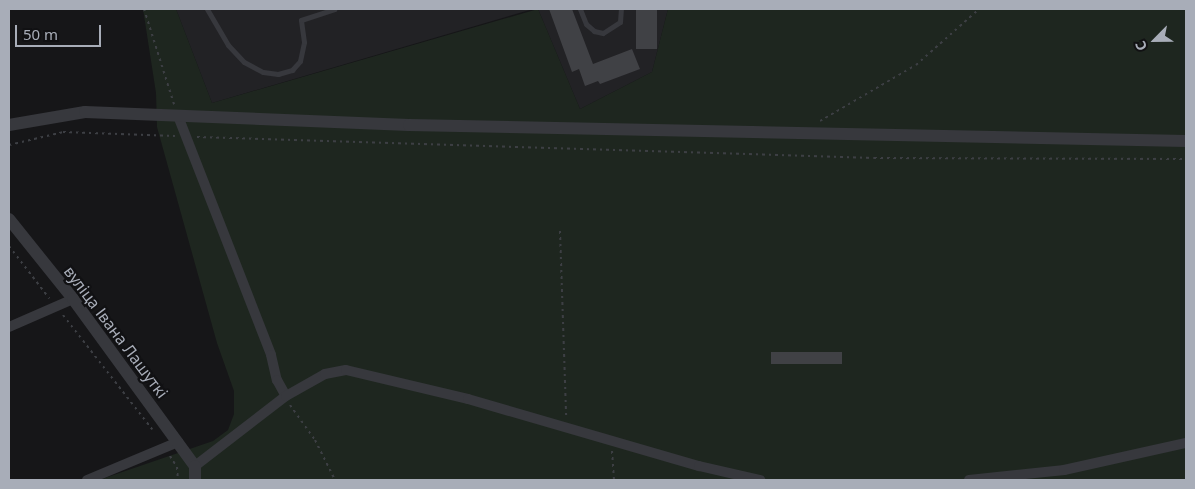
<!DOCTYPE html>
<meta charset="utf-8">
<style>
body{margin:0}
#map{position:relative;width:1195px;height:489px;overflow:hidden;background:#161618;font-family:"Noto Sans",sans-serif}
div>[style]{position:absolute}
.built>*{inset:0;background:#222225}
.green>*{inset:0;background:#1e261f}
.building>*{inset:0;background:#404145;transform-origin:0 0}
.path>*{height:2px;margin-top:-1px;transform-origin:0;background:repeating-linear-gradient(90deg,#3d3f44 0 2.5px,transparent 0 6.5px)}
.service>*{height:5px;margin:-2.5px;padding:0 2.5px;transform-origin:2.5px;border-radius:2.5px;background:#37383d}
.minor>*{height:10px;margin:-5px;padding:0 5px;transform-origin:5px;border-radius:5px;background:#37383d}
.tertiary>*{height:12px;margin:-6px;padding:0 6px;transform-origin:6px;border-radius:6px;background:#37383d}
span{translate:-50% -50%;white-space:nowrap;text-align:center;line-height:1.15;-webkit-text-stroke:4.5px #111113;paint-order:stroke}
.street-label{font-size:16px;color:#a8adb8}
.frame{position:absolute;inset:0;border:10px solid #a8adb8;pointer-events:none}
.north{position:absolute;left:1130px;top:15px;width:50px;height:50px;-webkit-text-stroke:4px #111113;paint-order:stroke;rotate:247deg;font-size:14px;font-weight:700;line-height:20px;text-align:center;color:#a8adb8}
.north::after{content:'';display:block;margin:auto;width:18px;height:22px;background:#a8adb8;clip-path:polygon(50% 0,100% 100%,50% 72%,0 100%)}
.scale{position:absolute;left:15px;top:25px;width:86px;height:22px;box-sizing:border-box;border:2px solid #a8adb8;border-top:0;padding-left:6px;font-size:15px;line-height:18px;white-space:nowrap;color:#a8adb8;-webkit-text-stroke:4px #111113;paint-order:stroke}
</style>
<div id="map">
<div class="built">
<i style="clip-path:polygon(176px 9px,533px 9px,212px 103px)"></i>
<i style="clip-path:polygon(538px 9px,668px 9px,652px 72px,580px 109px)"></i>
</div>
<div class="green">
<i style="clip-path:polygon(143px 9px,176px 9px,212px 103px,538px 9px,580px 109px,652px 72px,668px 9px,1186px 9px,1186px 480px,99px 480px,213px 441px,228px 430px,234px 414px,234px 391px,217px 343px,157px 127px,156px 93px)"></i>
</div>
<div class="building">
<i style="clip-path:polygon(549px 9px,572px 9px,593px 64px,632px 49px,640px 69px,600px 84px,598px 81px,585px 86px,579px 69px,572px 72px)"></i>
<i style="left:636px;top:9px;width:21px;height:40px"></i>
<i style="left:842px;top:352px;width:12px;height:71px;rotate:90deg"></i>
</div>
<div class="path">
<i style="left:144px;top:9px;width:100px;rotate:72.5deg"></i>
<i style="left:820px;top:121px;width:111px;rotate:-30.3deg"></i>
<i style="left:916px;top:65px;width:84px;rotate:-41.6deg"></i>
<i style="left:197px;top:137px;width:677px;rotate:1.78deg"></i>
<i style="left:874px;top:158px;width:312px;rotate:0.2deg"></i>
<i style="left:9px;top:145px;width:56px;rotate:-13.5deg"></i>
<i style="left:63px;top:132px;width:112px;rotate:2deg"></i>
<i style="left:560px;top:231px;width:185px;rotate:88.1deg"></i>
<i style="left:9px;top:246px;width:66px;rotate:52.4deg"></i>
<i style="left:63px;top:315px;width:145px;rotate:52deg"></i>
<i style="left:290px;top:405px;width:43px;rotate:54.5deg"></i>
<i style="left:315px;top:440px;width:45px;rotate:63.4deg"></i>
<i style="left:612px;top:451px;width:29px;rotate:86deg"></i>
<i style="left:170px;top:456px;width:13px;rotate:58deg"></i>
<i style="left:177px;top:467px;width:13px;rotate:86deg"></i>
</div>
<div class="service">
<i style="left:207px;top:9px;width:42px;rotate:59.7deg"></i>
<i style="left:228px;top:45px;width:23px;rotate:47deg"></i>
<i style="left:244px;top:62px;width:21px;rotate:28deg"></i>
<i style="left:263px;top:72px;width:15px;rotate:8deg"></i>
<i style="left:278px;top:74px;width:15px;rotate:-16deg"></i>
<i style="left:292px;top:70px;width:12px;rotate:-48deg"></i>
<i style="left:300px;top:61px;width:19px;rotate:-78deg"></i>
<i style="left:304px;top:42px;width:22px;rotate:-98deg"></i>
<i style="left:301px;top:20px;width:35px;rotate:-18deg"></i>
<i style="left:580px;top:9px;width:16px;rotate:68deg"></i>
<i style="left:586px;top:24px;width:11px;rotate:41deg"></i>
<i style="left:594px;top:31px;width:9px;rotate:13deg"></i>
<i style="left:603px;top:33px;width:20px;rotate:-33deg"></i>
<i style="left:620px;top:22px;width:13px;rotate:-86deg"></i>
</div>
<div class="minor">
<i style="left:178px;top:116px;width:256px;rotate:68.7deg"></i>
<i style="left:271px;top:355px;width:26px;rotate:77deg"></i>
<i style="left:277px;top:380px;width:18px;rotate:61deg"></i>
<i style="left:9px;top:327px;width:70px;rotate:-23.6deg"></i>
<i style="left:195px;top:466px;width:115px;rotate:-37.6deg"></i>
<i style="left:286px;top:396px;width:45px;rotate:-29.4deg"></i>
<i style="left:325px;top:374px;width:21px;rotate:-11deg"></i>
<i style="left:346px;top:370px;width:125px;rotate:13.4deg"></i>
<i style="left:468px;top:399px;width:241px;rotate:16.2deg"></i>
<i style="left:699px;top:466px;width:63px;rotate:12.9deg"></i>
<i style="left:87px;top:480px;width:99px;rotate:-22.7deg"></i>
<i style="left:969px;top:480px;width:96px;rotate:-6deg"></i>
<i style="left:1064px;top:470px;width:125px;rotate:-12.5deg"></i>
</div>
<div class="tertiary">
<i style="left:9px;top:125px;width:77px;rotate:-9.7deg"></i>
<i style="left:85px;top:112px;width:324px;rotate:2.3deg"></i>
<i style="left:409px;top:125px;width:777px;rotate:1.18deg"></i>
<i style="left:9px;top:219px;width:102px;rotate:51.3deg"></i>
<i style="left:73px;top:299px;width:207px;rotate:53.9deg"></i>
<i style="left:195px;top:466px;width:14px;rotate:90deg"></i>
</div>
<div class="street-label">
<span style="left:116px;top:332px;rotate:53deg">вуліца Івана Лашуткі</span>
</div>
<div class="frame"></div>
<div class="north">С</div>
<div class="scale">50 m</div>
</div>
